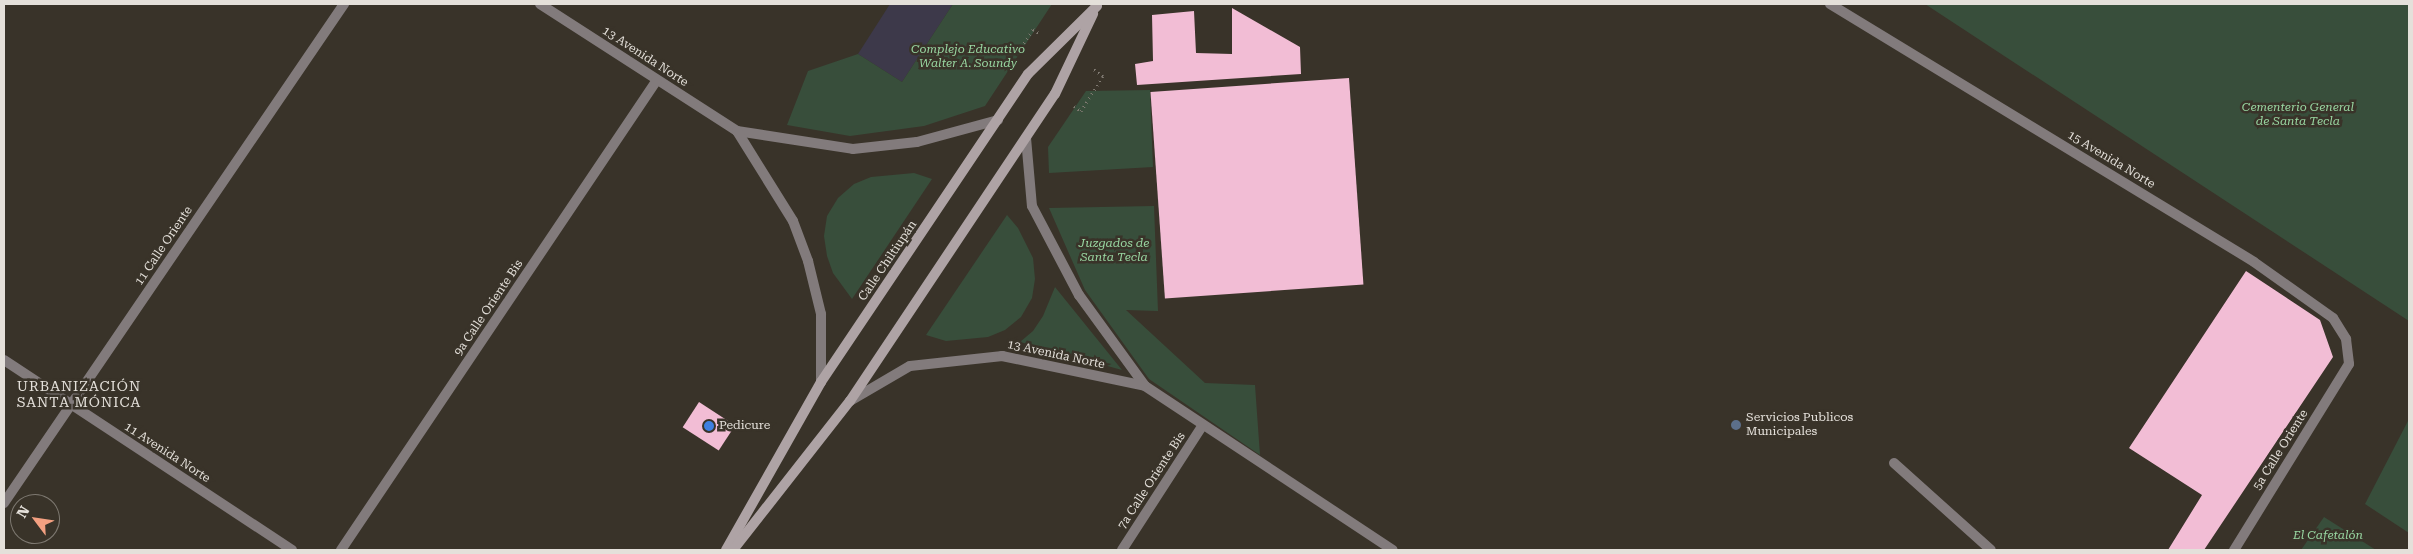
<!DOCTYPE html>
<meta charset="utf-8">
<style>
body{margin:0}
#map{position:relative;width:2413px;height:554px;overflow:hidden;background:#393329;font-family:"Roboto Serif",serif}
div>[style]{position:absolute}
.education>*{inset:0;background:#3d394a}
.green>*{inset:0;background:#384e3b}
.building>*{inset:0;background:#f2bdd5;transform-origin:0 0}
.path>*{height:3px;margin-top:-1.5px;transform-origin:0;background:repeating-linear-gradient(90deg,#807a72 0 1px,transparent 0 5px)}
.lane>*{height:10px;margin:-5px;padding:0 5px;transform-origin:5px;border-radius:5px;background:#827b7c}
.street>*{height:10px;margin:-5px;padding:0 5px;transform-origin:5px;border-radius:5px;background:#827b7c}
.secondary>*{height:10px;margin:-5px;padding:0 5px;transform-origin:5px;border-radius:5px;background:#aea3a5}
.dots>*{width:14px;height:14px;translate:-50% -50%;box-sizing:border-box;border:2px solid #393329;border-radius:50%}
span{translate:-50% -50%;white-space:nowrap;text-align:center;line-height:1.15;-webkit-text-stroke:5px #393329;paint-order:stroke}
.park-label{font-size:12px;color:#98d6a1;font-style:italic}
.street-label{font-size:12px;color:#e4e0da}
.poi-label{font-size:12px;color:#e4e0da}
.left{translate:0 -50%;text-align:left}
.neighbourhood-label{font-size:14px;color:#e4e0da;letter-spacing:1px}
.frame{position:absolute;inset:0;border:5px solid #e4e0da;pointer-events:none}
.north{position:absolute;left:10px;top:494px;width:50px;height:50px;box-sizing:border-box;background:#393329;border:1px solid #7d7870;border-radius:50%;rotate:301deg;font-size:14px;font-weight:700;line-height:20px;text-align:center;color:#e4e0da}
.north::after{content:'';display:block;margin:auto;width:18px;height:22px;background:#f3a081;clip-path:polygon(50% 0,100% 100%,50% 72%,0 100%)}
</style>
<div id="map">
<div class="education">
<i style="clip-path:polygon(890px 4px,953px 4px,902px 82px,858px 54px)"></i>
</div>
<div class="green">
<i style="clip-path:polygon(953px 4px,1052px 4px,985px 106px,924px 126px,850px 136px,787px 125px,808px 71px,858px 54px,902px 82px)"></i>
<i style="clip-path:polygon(1925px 4px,2409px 4px,2409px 321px)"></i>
<i style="clip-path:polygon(1150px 90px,1153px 167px,1049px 173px,1048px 147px,1086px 91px)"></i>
<i style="clip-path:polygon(914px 173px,932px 179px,852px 299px,833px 273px,827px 256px,824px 236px,827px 216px,838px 198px,854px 184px,871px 177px)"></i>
<i style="clip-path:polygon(1154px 206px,1158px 311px,1126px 310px,1205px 383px,1255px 385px,1260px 455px,1149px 379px,1085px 290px,1049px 208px)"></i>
<i style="clip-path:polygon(1007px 215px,1018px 228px,1033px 258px,1035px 279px,1032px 298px,1021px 317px,1005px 330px,988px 337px,946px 341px,926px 335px)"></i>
<i style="clip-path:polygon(1055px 287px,1122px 370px,1020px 342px,1033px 331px,1043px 316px)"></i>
<i style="clip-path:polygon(2409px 419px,2409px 533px,2365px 504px)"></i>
<i style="clip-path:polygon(2324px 517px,2376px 550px,2301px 550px)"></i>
</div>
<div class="building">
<i style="clip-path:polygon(1232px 8px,1300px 47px,1301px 74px,1137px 85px,1135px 64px,1153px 61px,1152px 15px,1194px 11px,1196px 53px,1232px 54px)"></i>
<i style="left:1349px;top:78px;width:207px;height:199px;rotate:86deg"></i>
<i style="clip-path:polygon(2246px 271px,2320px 320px,2333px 357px,2204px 550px,2168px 550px,2202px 495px,2129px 448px)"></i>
<i style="left:699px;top:402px;width:43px;height:30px;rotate:33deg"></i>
</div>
<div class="path">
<i style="left:1021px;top:47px;width:22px;rotate:-56deg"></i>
<i style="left:1033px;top:29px;width:7px;rotate:34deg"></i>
<i style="left:1074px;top:106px;width:9px;rotate:36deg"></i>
<i style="left:1081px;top:111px;width:41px;rotate:-57.8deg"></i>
<i style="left:1103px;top:76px;width:14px;rotate:-144deg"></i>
</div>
<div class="lane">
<i style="left:1894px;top:463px;width:130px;rotate:41.9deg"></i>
</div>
<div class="street">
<i style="left:540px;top:4px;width:234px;rotate:32.8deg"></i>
<i style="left:737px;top:131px;width:117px;rotate:8.8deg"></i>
<i style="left:853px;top:149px;width:64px;rotate:-6.2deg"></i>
<i style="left:917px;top:142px;width:84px;rotate:-15.2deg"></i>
<i style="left:1830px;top:4px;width:496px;rotate:31.3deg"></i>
<i style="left:2254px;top:262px;width:97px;rotate:35.3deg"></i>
<i style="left:2333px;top:318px;width:25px;rotate:58deg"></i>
<i style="left:2346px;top:339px;width:25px;rotate:83deg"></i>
<i style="left:2349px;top:364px;width:219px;rotate:121.7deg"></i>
<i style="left:737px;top:131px;width:106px;rotate:58.1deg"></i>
<i style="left:793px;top:221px;width:43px;rotate:69.4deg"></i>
<i style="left:808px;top:261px;width:55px;rotate:76.2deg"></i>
<i style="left:821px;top:314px;width:68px;rotate:90deg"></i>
<i style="left:1026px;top:138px;width:68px;rotate:85deg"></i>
<i style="left:1032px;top:206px;width:101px;rotate:62.2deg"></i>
<i style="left:1079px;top:295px;width:112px;rotate:54deg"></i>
<i style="left:1145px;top:386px;width:297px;rotate:33.5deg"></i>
<i style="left:4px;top:360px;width:345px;rotate:33.4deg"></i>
<i style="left:850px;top:401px;width:69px;rotate:-30.3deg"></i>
<i style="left:910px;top:366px;width:93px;rotate:-6.2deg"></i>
<i style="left:1002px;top:356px;width:146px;rotate:11.8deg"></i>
<i style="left:4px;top:503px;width:604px;rotate:-55.73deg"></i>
<i style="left:341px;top:550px;width:566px;rotate:-56.09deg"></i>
<i style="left:1122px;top:550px;width:149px;rotate:-57.1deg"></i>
</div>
<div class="secondary">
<i style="left:726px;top:550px;width:193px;rotate:-60.5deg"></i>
<i style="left:821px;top:382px;width:371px;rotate:-56.1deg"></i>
<i style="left:1028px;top:74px;width:97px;rotate:-44.6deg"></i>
<i style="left:733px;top:550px;width:189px;rotate:-51.9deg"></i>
<i style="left:850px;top:401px;width:369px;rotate:-56.3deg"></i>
<i style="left:1055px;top:94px;width:89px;rotate:-64.6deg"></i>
</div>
<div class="dots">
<i style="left:1736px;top:425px;background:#5c6f8a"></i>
<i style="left:709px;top:426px;background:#3f7fe0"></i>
</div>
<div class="park-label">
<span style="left:968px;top:57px">Complejo Educativo<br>Walter A. Soundy</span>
<span style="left:2298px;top:115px">Cementerio General<br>de Santa Tecla</span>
<span style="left:1114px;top:251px">Juzgados de<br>Santa Tecla</span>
<span style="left:2328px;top:536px">El Cafetalón</span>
</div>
<div class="street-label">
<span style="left:645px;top:57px;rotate:33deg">13 Avenida Norte</span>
<span style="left:2111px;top:160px;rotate:31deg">15 Avenida Norte</span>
<span style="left:164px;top:246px;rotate:-56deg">11 Calle Oriente</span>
<span style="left:888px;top:261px;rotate:-56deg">Calle Chiltiupán</span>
<span style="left:489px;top:308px;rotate:-56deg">9a Calle Oriente Bis</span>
<span style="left:1056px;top:355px;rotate:12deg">13 Avenida Norte</span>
<span style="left:2281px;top:450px;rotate:-58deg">5a Calle Oriente</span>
<span style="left:167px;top:453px;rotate:33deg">11 Avenida Norte</span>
<span style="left:1152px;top:481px;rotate:-57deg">7a Calle Oriente Bis</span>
</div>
<div class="poi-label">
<span class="left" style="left:1746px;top:425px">Servicios Publicos<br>Municipales</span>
<span class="left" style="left:719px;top:426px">Pedicure</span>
</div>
<div class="neighbourhood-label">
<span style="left:79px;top:394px">URBANIZACIÓN<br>SANTA MÓNICA</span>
</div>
<div class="frame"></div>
<div class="north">N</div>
</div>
